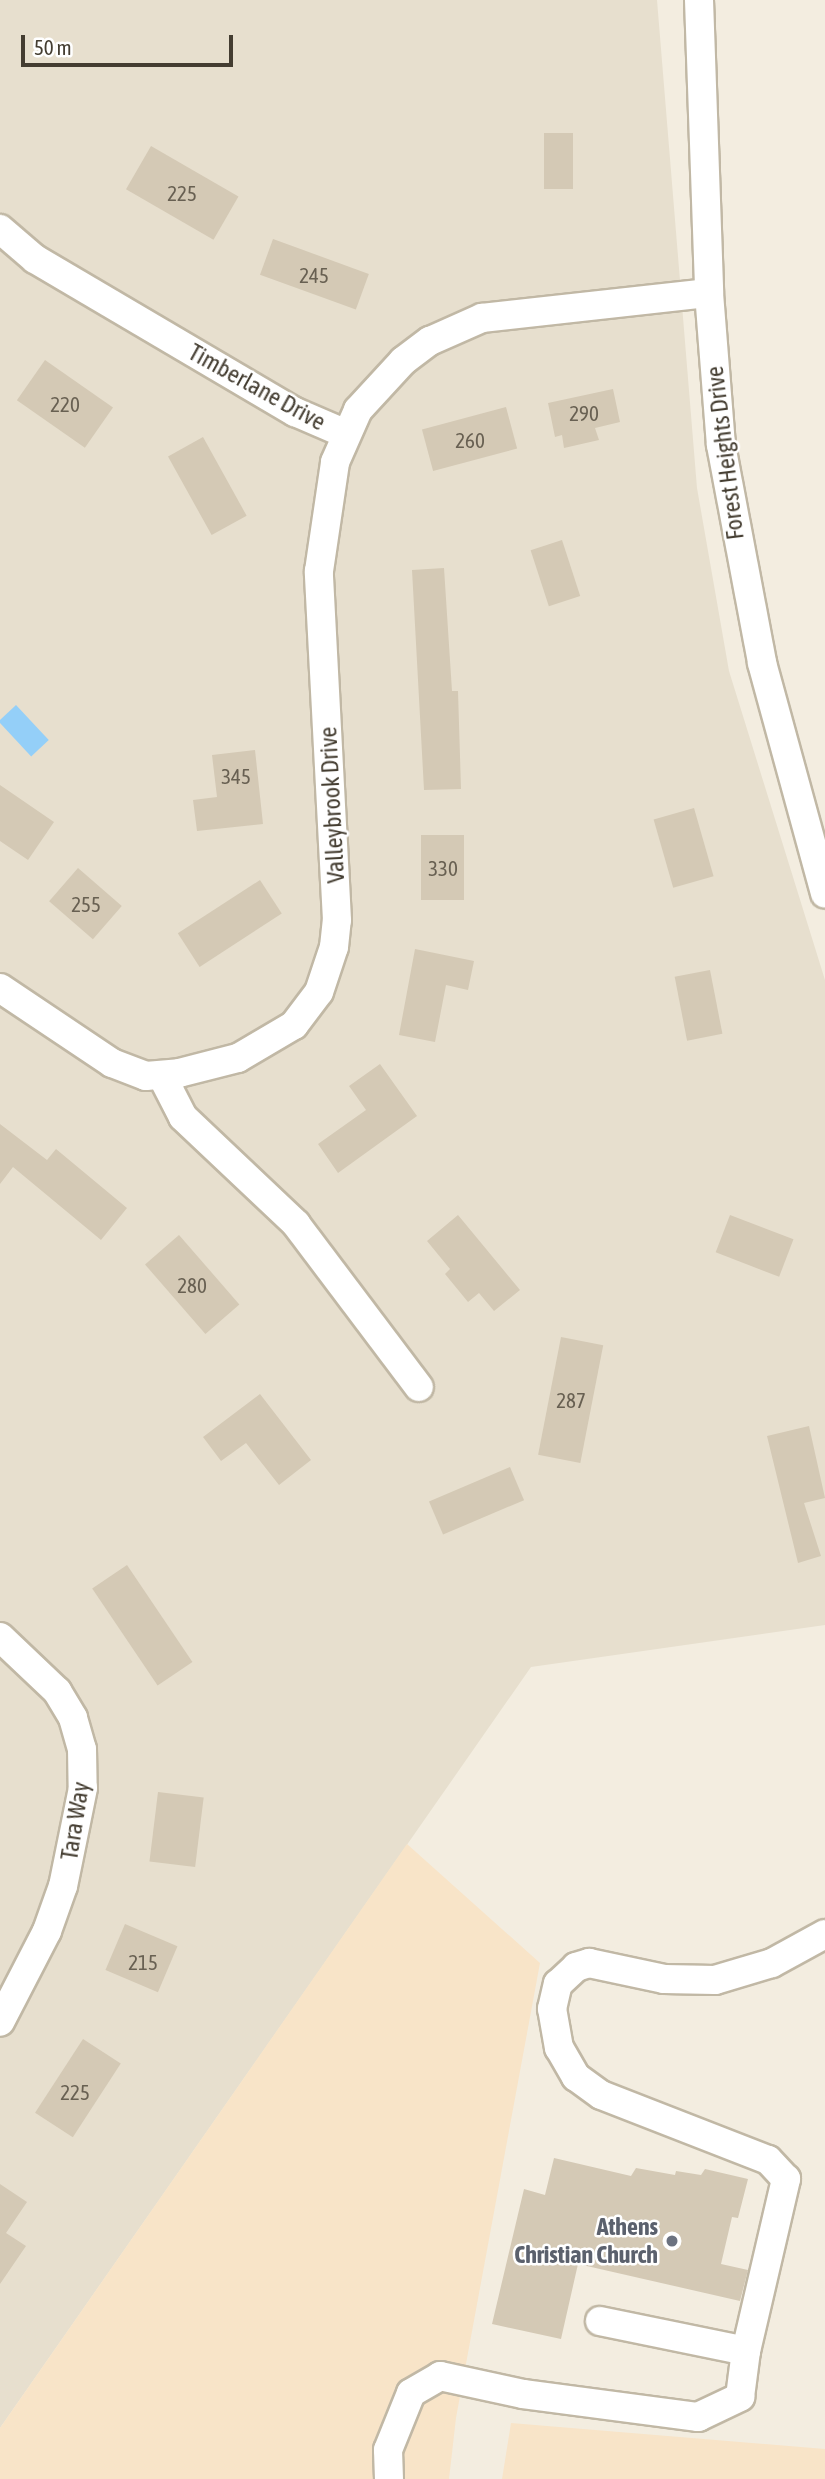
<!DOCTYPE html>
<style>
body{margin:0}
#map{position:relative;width:825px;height:2479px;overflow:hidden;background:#f3ede0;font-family:"Asap Condensed",sans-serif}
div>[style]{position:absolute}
.residential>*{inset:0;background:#e7dfce}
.commercial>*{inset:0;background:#f8e4c8}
.water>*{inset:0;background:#94cff8;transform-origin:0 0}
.building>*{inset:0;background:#d4c9b5;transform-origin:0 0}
.roads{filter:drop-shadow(2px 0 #c1b8a5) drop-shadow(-2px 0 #c1b8a5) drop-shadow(0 2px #c1b8a5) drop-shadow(0 -2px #c1b8a5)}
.minor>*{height:28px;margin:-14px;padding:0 14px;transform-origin:14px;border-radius:14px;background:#fff}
.dots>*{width:19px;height:19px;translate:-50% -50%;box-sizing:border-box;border:4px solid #fff;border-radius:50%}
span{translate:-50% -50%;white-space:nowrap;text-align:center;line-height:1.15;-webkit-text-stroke:5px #fff;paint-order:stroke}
.number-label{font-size:21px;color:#686052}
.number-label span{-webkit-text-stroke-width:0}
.street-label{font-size:24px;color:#443d31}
.worship-label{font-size:24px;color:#5b616d;font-weight:700}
.right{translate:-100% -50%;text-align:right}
.scale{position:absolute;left:21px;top:35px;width:212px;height:32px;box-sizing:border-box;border:4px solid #443d31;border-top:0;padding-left:9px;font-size:21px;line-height:24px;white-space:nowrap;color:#443d31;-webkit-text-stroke:5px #fff;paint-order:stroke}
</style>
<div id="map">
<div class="residential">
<i style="clip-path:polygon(0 0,657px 0,697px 488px,729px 671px,825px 980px,825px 1625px,531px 1667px,0 2428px)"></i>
</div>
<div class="commercial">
<i style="clip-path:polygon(407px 1844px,540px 1963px,456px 2418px,449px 2479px,0 2479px,0 2428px)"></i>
<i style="clip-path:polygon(511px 2423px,825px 2449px,825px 2479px,502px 2479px)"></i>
</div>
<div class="water">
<i style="left:16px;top:705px;width:48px;height:24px;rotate:47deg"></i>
</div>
<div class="building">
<i style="left:544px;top:133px;width:29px;height:56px"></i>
<i style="left:151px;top:146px;width:101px;height:50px;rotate:30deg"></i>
<i style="left:273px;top:239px;width:102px;height:38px;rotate:20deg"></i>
<i style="left:45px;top:360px;width:83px;height:49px;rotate:35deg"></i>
<i style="clip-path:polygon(613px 389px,620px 422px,595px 428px,599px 440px,564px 448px,562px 435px,555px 437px,548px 403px)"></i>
<i style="left:506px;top:407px;width:43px;height:87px;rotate:75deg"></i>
<i style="left:203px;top:437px;width:90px;height:40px;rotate:61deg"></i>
<i style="left:562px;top:540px;width:59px;height:33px;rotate:72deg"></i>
<i style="clip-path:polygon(444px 568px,452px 691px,458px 691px,461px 789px,424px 790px,412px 570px)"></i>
<i style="clip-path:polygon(255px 750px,263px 824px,197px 831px,193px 800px,217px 797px,212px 755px)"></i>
<i style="clip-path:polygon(0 785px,54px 822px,28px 860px,0 841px)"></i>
<i style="left:694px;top:808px;width:71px;height:42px;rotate:74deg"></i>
<i style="left:464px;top:835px;width:65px;height:43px;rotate:90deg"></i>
<i style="left:78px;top:868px;width:58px;height:44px;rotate:41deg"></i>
<i style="left:260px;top:880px;width:40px;height:98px;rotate:57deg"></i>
<i style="clip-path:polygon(415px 949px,474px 961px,468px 990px,446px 985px,435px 1042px,399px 1035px)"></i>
<i style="left:710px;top:970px;width:65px;height:36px;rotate:79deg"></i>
<i style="clip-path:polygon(380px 1064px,417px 1116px,338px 1173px,318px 1144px,366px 1110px,349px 1086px)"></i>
<i style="clip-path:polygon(0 1124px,47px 1160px,56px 1149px,127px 1208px,101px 1240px,13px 1167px,0 1184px)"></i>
<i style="clip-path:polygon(458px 1215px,520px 1290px,494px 1311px,479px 1293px,468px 1302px,445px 1274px,450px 1269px,427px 1241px)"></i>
<i style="left:730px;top:1215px;width:68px;height:40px;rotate:21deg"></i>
<i style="left:179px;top:1235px;width:92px;height:45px;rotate:49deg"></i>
<i style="left:561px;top:1337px;width:43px;height:120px;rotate:11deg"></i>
<i style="clip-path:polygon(260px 1394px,311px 1460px,279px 1485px,246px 1443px,221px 1461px,203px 1437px)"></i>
<i style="clip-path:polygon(809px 1426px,825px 1498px,804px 1503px,821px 1556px,798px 1563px,767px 1436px)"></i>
<i style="left:510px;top:1467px;width:36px;height:88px;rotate:67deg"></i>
<i style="left:127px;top:1565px;width:117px;height:42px;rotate:56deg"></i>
<i style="left:158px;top:1792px;width:46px;height:70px;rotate:7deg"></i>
<i style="left:125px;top:1924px;width:57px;height:50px;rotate:23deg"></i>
<i style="left:83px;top:2039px;width:45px;height:88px;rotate:33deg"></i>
<i style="clip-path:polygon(554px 2158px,631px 2176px,636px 2168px,675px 2175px,676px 2171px,701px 2175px,705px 2169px,748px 2179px,738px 2218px,732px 2217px,721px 2264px,748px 2270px,740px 2301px,578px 2264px,561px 2339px,492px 2324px,524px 2189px,545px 2195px)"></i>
<i style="clip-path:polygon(0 2184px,27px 2202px,6px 2233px,26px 2246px,0 2284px)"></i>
</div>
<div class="roads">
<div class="minor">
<i style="left:699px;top:0;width:293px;rotate:88deg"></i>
<i style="left:709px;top:293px;width:152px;rotate:85.5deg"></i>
<i style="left:721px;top:445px;width:222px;rotate:79.3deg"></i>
<i style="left:762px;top:663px;width:239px;rotate:74.7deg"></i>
<i style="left:0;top:229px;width:46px;rotate:40.6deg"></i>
<i style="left:35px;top:259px;width:302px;rotate:30.5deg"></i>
<i style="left:295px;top:412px;width:56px;rotate:23.3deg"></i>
<i style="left:0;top:988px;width:135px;rotate:33.8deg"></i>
<i style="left:112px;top:1063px;width:36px;rotate:21deg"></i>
<i style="left:146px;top:1076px;width:33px;rotate:-5deg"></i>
<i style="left:179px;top:1073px;width:61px;rotate:-14.3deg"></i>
<i style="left:238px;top:1058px;width:65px;rotate:-30.5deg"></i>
<i style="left:294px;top:1025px;width:41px;rotate:-52.9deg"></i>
<i style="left:319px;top:992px;width:47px;rotate:-71.6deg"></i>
<i style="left:334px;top:947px;width:27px;rotate:-84deg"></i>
<i style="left:337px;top:920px;width:349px;rotate:-93deg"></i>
<i style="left:319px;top:571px;width:110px;rotate:-81.6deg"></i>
<i style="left:335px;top:462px;width:57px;rotate:-66.1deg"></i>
<i style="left:358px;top:410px;width:67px;rotate:-47.4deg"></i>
<i style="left:403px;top:361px;width:34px;rotate:-37deg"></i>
<i style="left:430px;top:341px;width:57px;rotate:-23.9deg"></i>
<i style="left:482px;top:318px;width:228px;rotate:-6.3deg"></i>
<i style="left:162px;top:1076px;width:46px;rotate:62.9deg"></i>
<i style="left:183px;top:1117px;width:156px;rotate:43.4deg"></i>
<i style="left:296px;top:1224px;width:204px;rotate:53deg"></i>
<i style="left:0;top:1637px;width:79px;rotate:43.5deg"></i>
<i style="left:57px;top:1691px;width:31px;rotate:59deg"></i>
<i style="left:73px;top:1718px;width:32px;rotate:74deg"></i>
<i style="left:82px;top:1749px;width:39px;rotate:89deg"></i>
<i style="left:83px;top:1788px;width:100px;rotate:101.5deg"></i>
<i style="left:63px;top:1886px;width:48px;rotate:109.6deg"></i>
<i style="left:47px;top:1931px;width:102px;rotate:117.3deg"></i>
<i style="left:600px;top:2321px;width:149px;rotate:11.6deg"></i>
<i style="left:746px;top:2351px;width:177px;rotate:-76.9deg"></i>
<i style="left:786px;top:2179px;width:26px;rotate:-133deg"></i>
<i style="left:768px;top:2160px;width:179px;rotate:-158.7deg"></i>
<i style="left:601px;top:2095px;width:31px;rotate:-144deg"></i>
<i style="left:576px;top:2077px;width:34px;rotate:-120deg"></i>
<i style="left:559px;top:2048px;width:40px;rotate:-100deg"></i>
<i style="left:552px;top:2009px;width:26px;rotate:-77deg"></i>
<i style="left:558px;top:1984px;width:25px;rotate:-43deg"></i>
<i style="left:576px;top:1967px;width:14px;rotate:-17deg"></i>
<i style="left:589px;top:1963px;width:77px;rotate:12deg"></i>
<i style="left:664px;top:1979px;width:51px;rotate:1.1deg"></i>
<i style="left:715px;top:1980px;width:59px;rotate:-16.6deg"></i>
<i style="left:772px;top:1963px;width:60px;rotate:-28.7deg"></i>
<i style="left:389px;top:2479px;width:29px;rotate:-92deg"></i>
<i style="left:388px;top:2450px;width:61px;rotate:-68deg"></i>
<i style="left:411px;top:2393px;width:34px;rotate:-30deg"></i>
<i style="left:440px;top:2376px;width:85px;rotate:12.2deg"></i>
<i style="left:523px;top:2394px;width:177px;rotate:7.5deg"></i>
<i style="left:698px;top:2417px;width:47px;rotate:-25.5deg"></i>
<i style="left:740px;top:2397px;width:46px;rotate:-82.6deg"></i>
</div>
</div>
<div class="dots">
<i style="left:672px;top:2241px;background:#6b7280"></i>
</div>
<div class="number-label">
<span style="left:182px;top:193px">225</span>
<span style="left:314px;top:275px">245</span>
<span style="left:65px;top:404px">220</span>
<span style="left:584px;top:413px">290</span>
<span style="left:470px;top:440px">260</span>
<span style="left:236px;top:776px">345</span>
<span style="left:443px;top:868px">330</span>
<span style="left:86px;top:904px">255</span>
<span style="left:192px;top:1285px">280</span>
<span style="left:571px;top:1400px">287</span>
<span style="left:143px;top:1962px">215</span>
<span style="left:75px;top:2092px">225</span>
</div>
<div class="street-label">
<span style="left:257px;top:387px;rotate:29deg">Timberlane Drive</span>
<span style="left:725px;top:453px;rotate:-97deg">Forest Heights Drive</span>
<span style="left:332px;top:805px;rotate:-93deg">Valleybrook Drive</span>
<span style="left:75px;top:1821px;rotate:-81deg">Tara Way</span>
</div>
<div class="worship-label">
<span class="right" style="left:658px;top:2241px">Athens<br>Christian Church</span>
</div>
<div class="scale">50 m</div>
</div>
